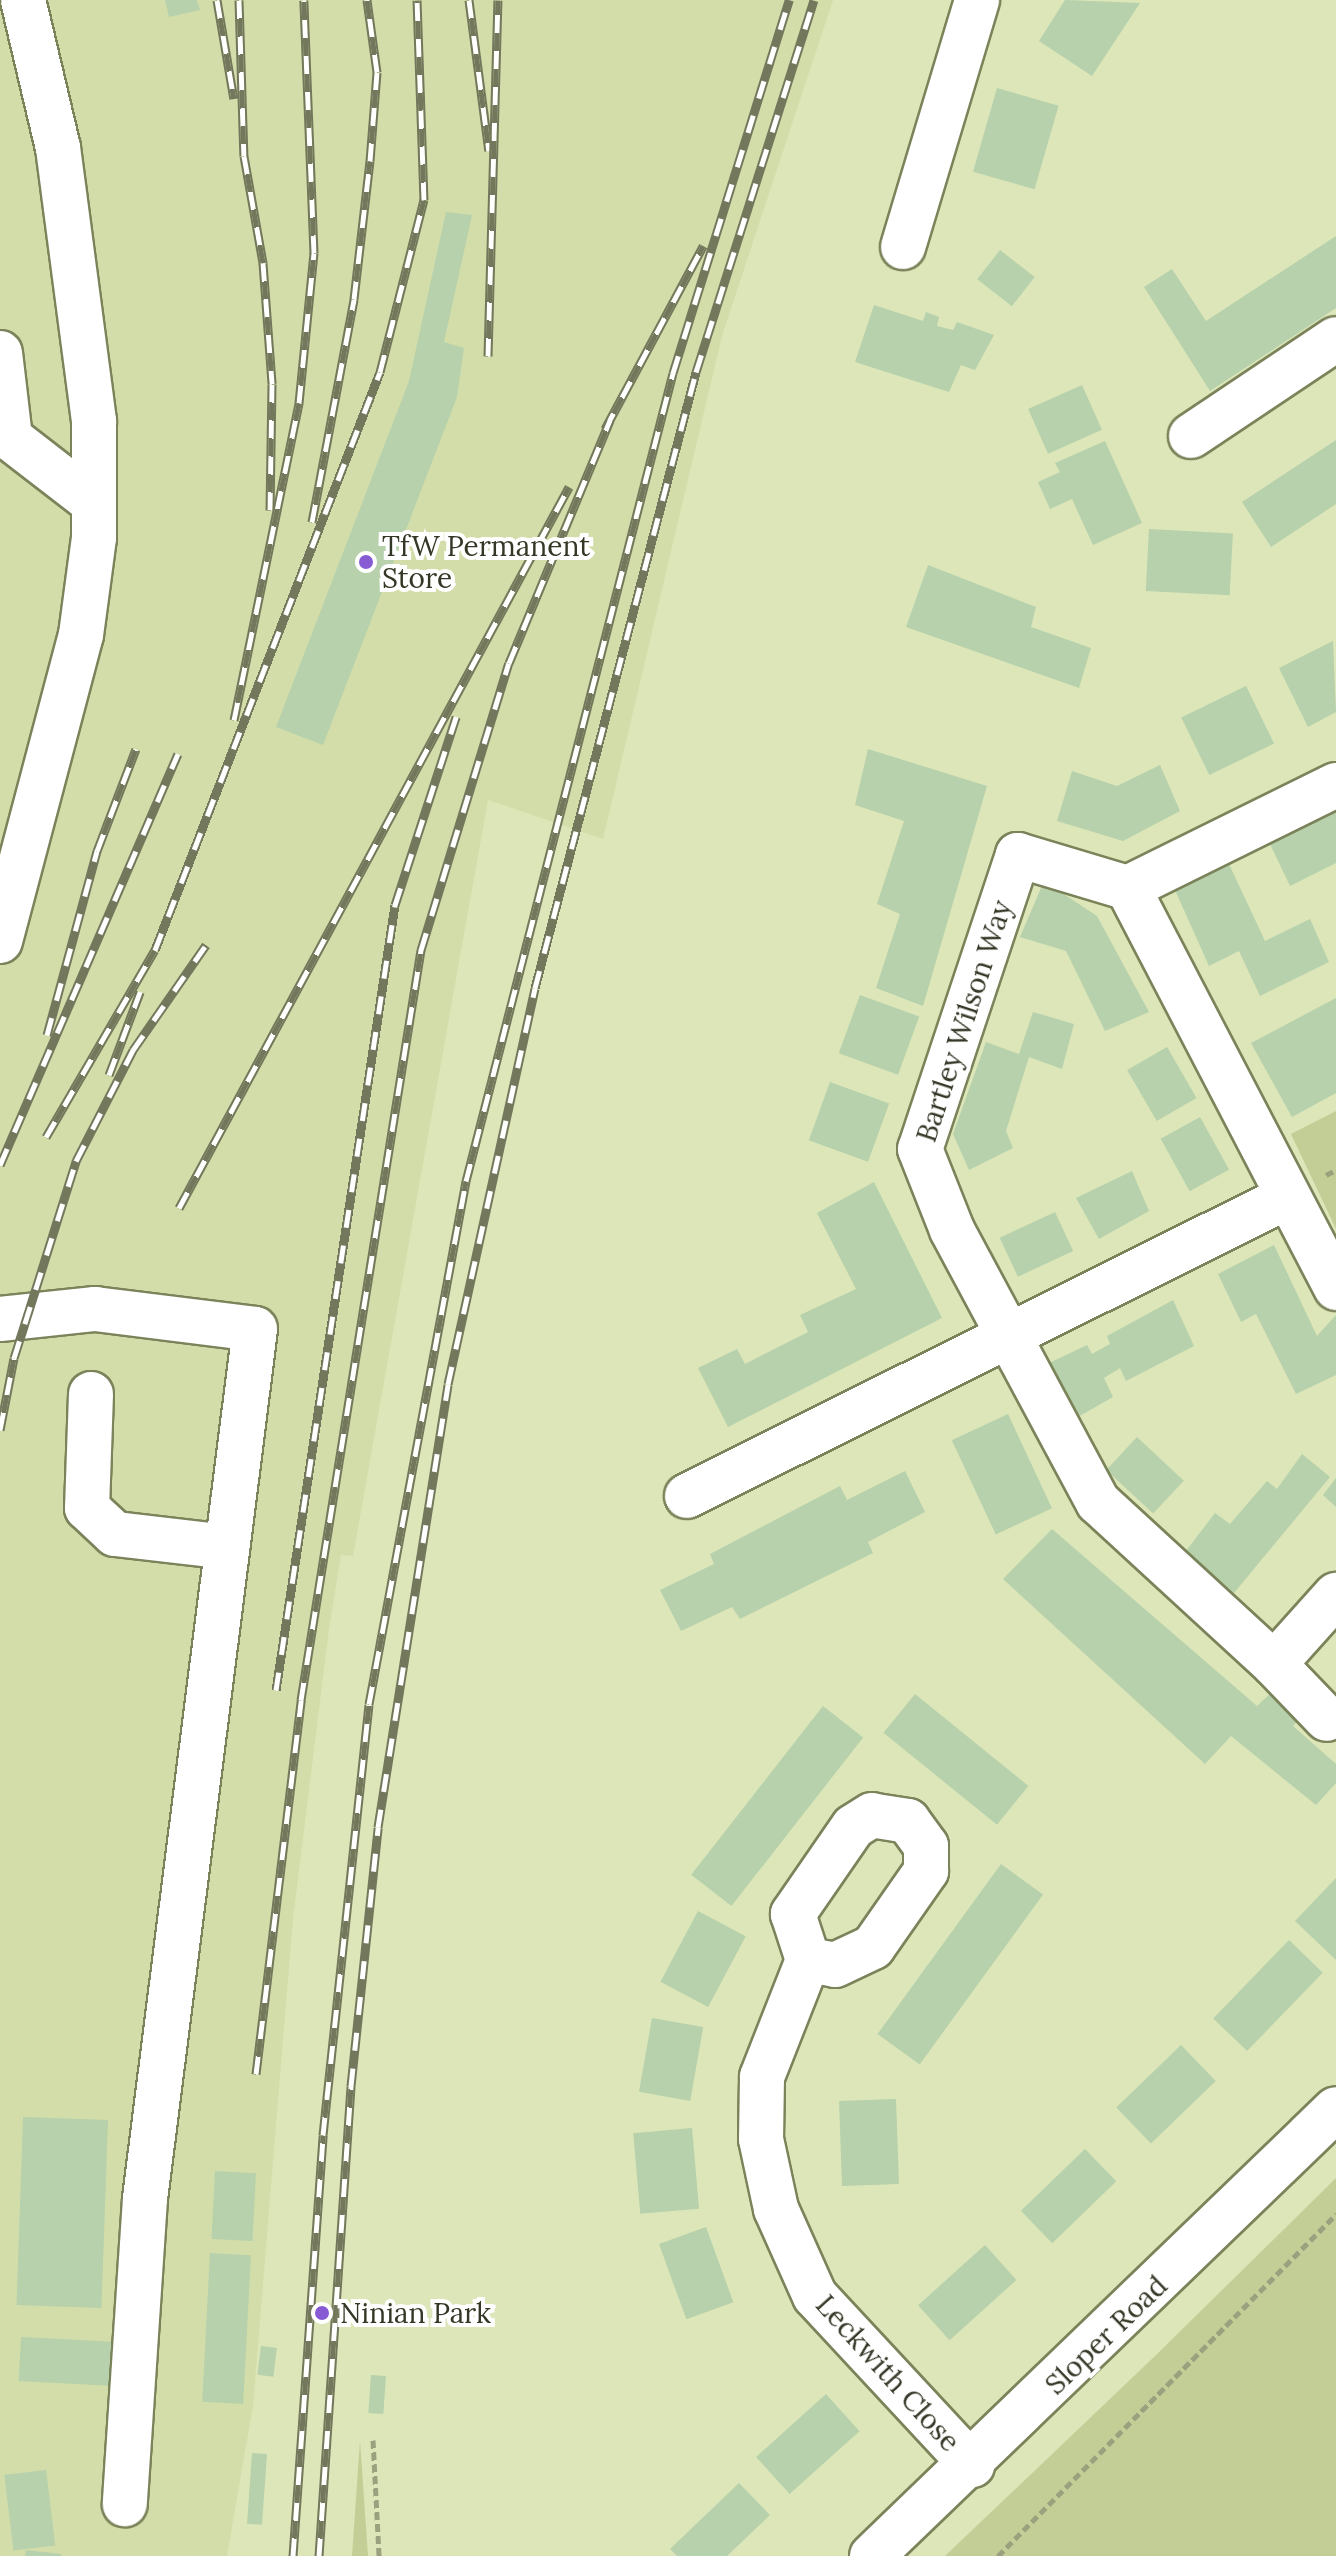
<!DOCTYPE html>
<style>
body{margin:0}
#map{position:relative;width:1336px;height:2556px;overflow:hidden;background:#dde6b9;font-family:Lora,serif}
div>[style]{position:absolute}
.built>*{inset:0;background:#d3dda9}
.green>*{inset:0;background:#c3ce96}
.building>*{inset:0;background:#b6d1ab;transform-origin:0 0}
.path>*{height:5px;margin-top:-2.5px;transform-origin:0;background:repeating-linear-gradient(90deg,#9aa17e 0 8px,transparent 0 12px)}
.roads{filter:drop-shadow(2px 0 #7b835a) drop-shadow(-2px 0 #7b835a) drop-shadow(0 2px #7b835a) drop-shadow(0 -2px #7b835a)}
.minor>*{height:44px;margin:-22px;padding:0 22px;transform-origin:22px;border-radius:22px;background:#fff}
.rail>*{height:9px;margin-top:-4.5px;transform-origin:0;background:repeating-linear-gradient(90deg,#fff 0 18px,#73785c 0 36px);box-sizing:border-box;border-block:2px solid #73785c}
.dots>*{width:22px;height:22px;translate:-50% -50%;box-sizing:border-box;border:4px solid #fff;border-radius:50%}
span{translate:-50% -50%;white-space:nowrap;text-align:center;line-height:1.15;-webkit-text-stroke:8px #fff;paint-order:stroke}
.poi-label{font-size:28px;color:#333725}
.left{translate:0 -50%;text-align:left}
.street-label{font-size:28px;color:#333725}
</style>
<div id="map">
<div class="built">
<i style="clip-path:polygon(0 0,833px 0,722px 336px,603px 839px,488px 800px,353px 1556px,341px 1555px,329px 1629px,293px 1919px,253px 2406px,227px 2556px,0 2556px)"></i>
</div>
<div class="green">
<i style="clip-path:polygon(1336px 1111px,1336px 1229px,1291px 1134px)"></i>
<i style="clip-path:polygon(1336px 2178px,1336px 2556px,945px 2556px,1155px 2356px)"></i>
<i style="clip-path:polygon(360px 2441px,368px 2556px,352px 2556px)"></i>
</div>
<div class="building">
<i style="clip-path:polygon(165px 0,197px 0,200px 10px,169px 17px)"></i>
<i style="clip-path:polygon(1065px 0,1140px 3px,1092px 76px,1039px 41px)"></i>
<i style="left:997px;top:88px;width:64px;height:87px;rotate:16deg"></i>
<i style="clip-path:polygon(446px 212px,472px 215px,444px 342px,464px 348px,457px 397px,323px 745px,276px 727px,409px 381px)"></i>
<i style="clip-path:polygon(1336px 236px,1336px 308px,1210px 391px,1144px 287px,1172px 269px,1206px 321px)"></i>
<i style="left:1000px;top:250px;width:44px;height:37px;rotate:38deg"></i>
<i style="clip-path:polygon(874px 305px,923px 321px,926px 312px,939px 317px,937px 326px,953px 330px,957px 322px,994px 335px,975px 370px,961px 365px,949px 392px,855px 362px)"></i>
<i style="left:1082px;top:385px;width:49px;height:59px;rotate:66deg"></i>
<i style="clip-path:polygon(1336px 440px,1336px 504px,1271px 547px,1242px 502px)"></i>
<i style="clip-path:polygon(1105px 441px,1142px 523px,1093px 545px,1072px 499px,1050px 509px,1038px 482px,1060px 472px,1055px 463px)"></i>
<i style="left:1149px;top:529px;width:84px;height:62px;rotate:3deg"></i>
<i style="clip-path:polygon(928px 565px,1036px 607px,1031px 627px,1091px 648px,1079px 688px,906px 627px)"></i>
<i style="clip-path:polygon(1333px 641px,1336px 712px,1308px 727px,1279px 668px)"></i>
<i style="left:1246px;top:686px;width:64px;height:72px;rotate:64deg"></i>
<i style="clip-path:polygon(868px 749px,987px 786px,923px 1006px,876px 988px,900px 914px,877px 904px,904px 821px,855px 805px)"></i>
<i style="clip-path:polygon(1160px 765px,1180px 811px,1123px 841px,1057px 821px,1072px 771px,1117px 786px)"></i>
<i style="clip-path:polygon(1336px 807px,1336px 863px,1290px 886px,1269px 842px)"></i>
<i style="clip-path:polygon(1229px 864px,1265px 941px,1310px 919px,1329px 962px,1260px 996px,1239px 951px,1209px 966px,1175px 890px)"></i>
<i style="clip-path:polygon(1044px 881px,1097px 916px,1149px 1012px,1105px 1031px,1066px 951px,1020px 937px)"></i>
<i style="left:860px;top:995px;width:63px;height:62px;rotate:20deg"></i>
<i style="clip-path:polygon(1336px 998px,1336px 1093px,1292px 1117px,1251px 1043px)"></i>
<i style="clip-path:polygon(1033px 1012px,1074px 1024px,1062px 1069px,1029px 1057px,1006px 1131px,1013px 1148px,969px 1170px,953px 1134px,986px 1042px,1019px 1054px)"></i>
<i style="left:1167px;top:1047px;width:59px;height:46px;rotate:60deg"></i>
<i style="left:830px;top:1082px;width:63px;height:62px;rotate:20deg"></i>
<i style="left:1200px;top:1117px;width:60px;height:45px;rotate:61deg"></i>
<i style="clip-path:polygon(1132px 1171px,1149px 1211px,1099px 1239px,1076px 1198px)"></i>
<i style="clip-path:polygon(874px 1182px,942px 1318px,728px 1427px,698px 1368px,737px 1349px,745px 1364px,808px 1332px,800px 1315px,856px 1289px,817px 1213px)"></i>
<i style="left:1055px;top:1212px;width:43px;height:61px;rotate:65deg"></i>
<i style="clip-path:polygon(1274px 1245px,1317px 1336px,1336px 1315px,1336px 1375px,1296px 1394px,1256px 1314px,1241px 1322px,1218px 1274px)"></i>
<i style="clip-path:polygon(1173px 1300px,1194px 1346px,1126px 1381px,1120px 1368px,1104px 1378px,1113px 1397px,1076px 1418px,1047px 1364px,1087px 1345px,1092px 1354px,1110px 1344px,1107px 1336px)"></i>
<i style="left:1008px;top:1414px;width:104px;height:62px;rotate:65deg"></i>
<i style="left:1137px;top:1437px;width:64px;height:45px;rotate:43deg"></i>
<i style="clip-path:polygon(1302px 1454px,1330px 1477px,1234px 1593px,1186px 1551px,1215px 1513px,1230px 1524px,1267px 1481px,1277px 1489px)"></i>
<i style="clip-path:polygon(905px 1471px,925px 1512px,868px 1542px,873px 1553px,740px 1619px,732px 1607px,681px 1631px,660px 1590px,714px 1564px,710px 1554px,840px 1486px,847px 1500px)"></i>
<i style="clip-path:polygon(1336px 1478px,1336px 1507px,1323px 1495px)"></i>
<i style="clip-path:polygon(1052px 1529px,1257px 1706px,1273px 1691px,1299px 1719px,1293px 1726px,1336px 1764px,1336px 1783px,1316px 1805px,1231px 1736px,1205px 1764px,1003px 1579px)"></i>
<i style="left:915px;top:1694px;width:146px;height:50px;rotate:39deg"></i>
<i style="left:823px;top:1706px;width:51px;height:214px;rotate:38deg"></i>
<i style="left:1001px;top:1864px;width:52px;height:210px;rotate:36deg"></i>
<i style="clip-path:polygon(1336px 1878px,1336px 1960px,1295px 1921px)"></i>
<i style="left:698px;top:1911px;width:54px;height:80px;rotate:28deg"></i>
<i style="left:1289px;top:1940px;width:47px;height:109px;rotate:44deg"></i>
<i style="left:652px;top:2018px;width:52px;height:75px;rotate:10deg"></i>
<i style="left:1181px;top:2045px;width:50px;height:90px;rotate:46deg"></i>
<i style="left:896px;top:2099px;width:85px;height:57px;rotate:88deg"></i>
<i style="left:108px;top:2120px;width:188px;height:85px;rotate:92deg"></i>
<i style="left:692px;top:2128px;width:81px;height:59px;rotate:85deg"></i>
<i style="left:1085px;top:2149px;width:45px;height:89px;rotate:46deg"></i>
<i style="left:215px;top:2171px;width:41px;height:68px;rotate:3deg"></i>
<i style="left:706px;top:2227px;width:80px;height:50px;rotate:70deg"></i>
<i style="left:985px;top:2245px;width:47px;height:90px;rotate:48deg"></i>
<i style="left:210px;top:2253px;width:41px;height:149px;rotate:3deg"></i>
<i style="left:21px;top:2337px;width:101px;height:44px;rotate:3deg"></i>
<i style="left:261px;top:2346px;width:16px;height:29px;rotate:7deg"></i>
<i style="left:371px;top:2375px;width:15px;height:38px;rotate:4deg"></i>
<i style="left:826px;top:2394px;width:50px;height:94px;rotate:48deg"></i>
<i style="left:252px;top:2453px;width:15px;height:71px;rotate:4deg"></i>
<i style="left:46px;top:2470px;width:76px;height:42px;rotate:83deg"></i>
<i style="clip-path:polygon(739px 2483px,770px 2515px,727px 2556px,677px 2556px,670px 2549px)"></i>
<i style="clip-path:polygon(26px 2550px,61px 2554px,61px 2556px,25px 2556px)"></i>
</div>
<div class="path">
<i style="left:1326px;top:1175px;width:11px;rotate:-27deg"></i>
<i style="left:373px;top:2440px;width:116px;rotate:87deg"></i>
<i style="left:998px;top:2556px;width:481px;rotate:-45.3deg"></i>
</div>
<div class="roads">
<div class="minor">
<i style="left:903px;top:247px;width:258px;rotate:-73.3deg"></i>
<i style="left:0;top:353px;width:86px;rotate:83.3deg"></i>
<i style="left:10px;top:438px;width:106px;rotate:37.7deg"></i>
<i style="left:1191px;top:436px;width:174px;rotate:-33.8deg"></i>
<i style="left:1336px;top:785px;width:232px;rotate:153.7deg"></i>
<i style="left:1128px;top:888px;width:115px;rotate:-163.3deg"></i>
<i style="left:1018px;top:855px;width:310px;rotate:108.4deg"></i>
<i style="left:920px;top:1149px;width:87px;rotate:68.4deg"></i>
<i style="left:952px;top:1230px;width:309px;rotate:61.8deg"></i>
<i style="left:1098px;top:1502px;width:239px;rotate:42.6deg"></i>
<i style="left:1274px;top:1664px;width:93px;rotate:-48.1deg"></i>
<i style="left:1128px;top:888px;width:451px;rotate:62.5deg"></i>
<i style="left:0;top:941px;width:317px;rotate:-75.2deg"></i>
<i style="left:81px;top:635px;width:98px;rotate:-82.4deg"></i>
<i style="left:94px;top:538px;width:117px;rotate:-90deg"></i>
<i style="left:94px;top:421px;width:275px;rotate:-97.5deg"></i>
<i style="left:58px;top:148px;width:152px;rotate:-103.3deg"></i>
<i style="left:0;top:1319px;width:96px;rotate:-6deg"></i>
<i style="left:95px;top:1309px;width:161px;rotate:7.1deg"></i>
<i style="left:255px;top:1329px;width:877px;rotate:97.21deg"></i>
<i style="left:145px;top:2199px;width:306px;rotate:93.8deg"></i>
<i style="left:91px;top:1394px;width:114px;rotate:92deg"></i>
<i style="left:87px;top:1508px;width:38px;rotate:43deg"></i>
<i style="left:115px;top:1534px;width:113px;rotate:6.6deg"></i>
<i style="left:687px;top:1496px;width:670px;rotate:-26.49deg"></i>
<i style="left:1274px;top:1664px;width:76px;rotate:46.1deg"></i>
<i style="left:808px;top:1960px;width:27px;rotate:10deg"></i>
<i style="left:835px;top:1965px;width:42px;rotate:-25.3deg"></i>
<i style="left:873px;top:1947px;width:93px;rotate:-55.1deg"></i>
<i style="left:926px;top:1871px;width:25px;rotate:-90deg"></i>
<i style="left:926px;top:1846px;width:31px;rotate:-126deg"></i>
<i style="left:908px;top:1821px;width:36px;rotate:-171deg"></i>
<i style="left:872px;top:1815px;width:22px;rotate:148deg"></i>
<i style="left:853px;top:1827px;width:106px;rotate:124.6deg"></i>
<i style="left:793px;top:1914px;width:48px;rotate:71.9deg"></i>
<i style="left:808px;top:1960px;width:126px;rotate:111.5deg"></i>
<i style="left:762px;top:2077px;width:62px;rotate:90.9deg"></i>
<i style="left:761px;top:2139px;width:72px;rotate:77.9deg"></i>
<i style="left:776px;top:2209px;width:95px;rotate:65.9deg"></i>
<i style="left:815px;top:2296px;width:231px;rotate:47.1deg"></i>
<i style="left:872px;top:2556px;width:644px;rotate:-43.93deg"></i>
</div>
</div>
<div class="rail">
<i style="left:217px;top:0;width:100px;rotate:80.3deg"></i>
<i style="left:239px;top:0;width:156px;rotate:88.2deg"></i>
<i style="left:244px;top:156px;width:109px;rotate:79.9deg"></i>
<i style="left:263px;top:263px;width:121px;rotate:85.7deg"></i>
<i style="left:272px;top:384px;width:126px;rotate:90.9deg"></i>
<i style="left:469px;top:0;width:152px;rotate:82.5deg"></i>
<i style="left:488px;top:356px;width:356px;rotate:-88.4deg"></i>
<i style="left:605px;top:429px;width:208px;rotate:-61.8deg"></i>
<i style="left:312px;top:522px;width:227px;rotate:-79.3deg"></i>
<i style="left:354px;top:299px;width:139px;rotate:-83.4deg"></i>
<i style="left:370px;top:161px;width:89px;rotate:-85.5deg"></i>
<i style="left:377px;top:72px;width:73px;rotate:-97.9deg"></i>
<i style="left:234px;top:720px;width:324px;rotate:-78.4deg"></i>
<i style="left:299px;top:403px;width:151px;rotate:-84.3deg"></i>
<i style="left:314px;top:253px;width:253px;rotate:-92.3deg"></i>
<i style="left:47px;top:1035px;width:191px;rotate:-74.8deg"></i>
<i style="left:97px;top:851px;width:109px;rotate:-69.1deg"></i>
<i style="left:109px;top:1075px;width:89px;rotate:-69.5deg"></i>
<i style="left:46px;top:1137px;width:216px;rotate:-59.8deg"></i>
<i style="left:155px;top:950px;width:620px;rotate:-68.73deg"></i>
<i style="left:380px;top:372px;width:178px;rotate:-75.7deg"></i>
<i style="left:424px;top:200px;width:200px;rotate:-92deg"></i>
<i style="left:0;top:1165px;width:448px;rotate:-66.6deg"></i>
<i style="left:179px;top:1208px;width:820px;rotate:-61.59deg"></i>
<i style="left:0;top:1430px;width:73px;rotate:-79deg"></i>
<i style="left:14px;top:1358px;width:207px;rotate:-72.5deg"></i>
<i style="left:76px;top:1161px;width:125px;rotate:-62.8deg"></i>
<i style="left:133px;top:1050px;width:128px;rotate:-55.2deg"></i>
<i style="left:276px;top:1690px;width:794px;rotate:-81.38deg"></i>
<i style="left:395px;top:905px;width:198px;rotate:-72deg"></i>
<i style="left:256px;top:2074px;width:377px;rotate:-83.1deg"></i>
<i style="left:301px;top:1700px;width:760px;rotate:-80.91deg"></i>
<i style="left:421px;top:950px;width:300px;rotate:-73deg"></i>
<i style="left:509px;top:663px;width:263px;rotate:-67.4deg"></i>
<i style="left:293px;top:2556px;width:422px;rotate:-85.9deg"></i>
<i style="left:323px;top:2135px;width:433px;rotate:-83.9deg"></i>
<i style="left:369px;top:1704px;width:532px;rotate:-79.49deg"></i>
<i style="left:466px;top:1181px;width:834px;rotate:-75.63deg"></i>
<i style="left:673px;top:373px;width:391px;rotate:-72.7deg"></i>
<i style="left:319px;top:2556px;width:471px;rotate:-86.1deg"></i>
<i style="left:351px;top:2086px;width:260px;rotate:-84deg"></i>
<i style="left:378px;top:1827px;width:448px;rotate:-81deg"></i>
<i style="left:448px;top:1384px;width:405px;rotate:-77.6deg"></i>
<i style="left:535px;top:988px;width:637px;rotate:-75.35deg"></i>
<i style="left:696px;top:372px;width:390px;rotate:-72.4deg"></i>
</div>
<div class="dots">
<i style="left:366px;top:562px;background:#875bd4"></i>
<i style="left:322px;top:2313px;background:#875bd4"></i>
</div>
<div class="poi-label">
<span class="left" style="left:382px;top:562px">TfW Permanent<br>Store</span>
<span class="left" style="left:340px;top:2313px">Ninian Park</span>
</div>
<div class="street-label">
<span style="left:964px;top:1021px;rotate:-72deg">Bartley Wilson Way</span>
<span style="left:1106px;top:2335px;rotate:-44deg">Sloper Road</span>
<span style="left:888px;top:2373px;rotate:48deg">Leckwith Close</span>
</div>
</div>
